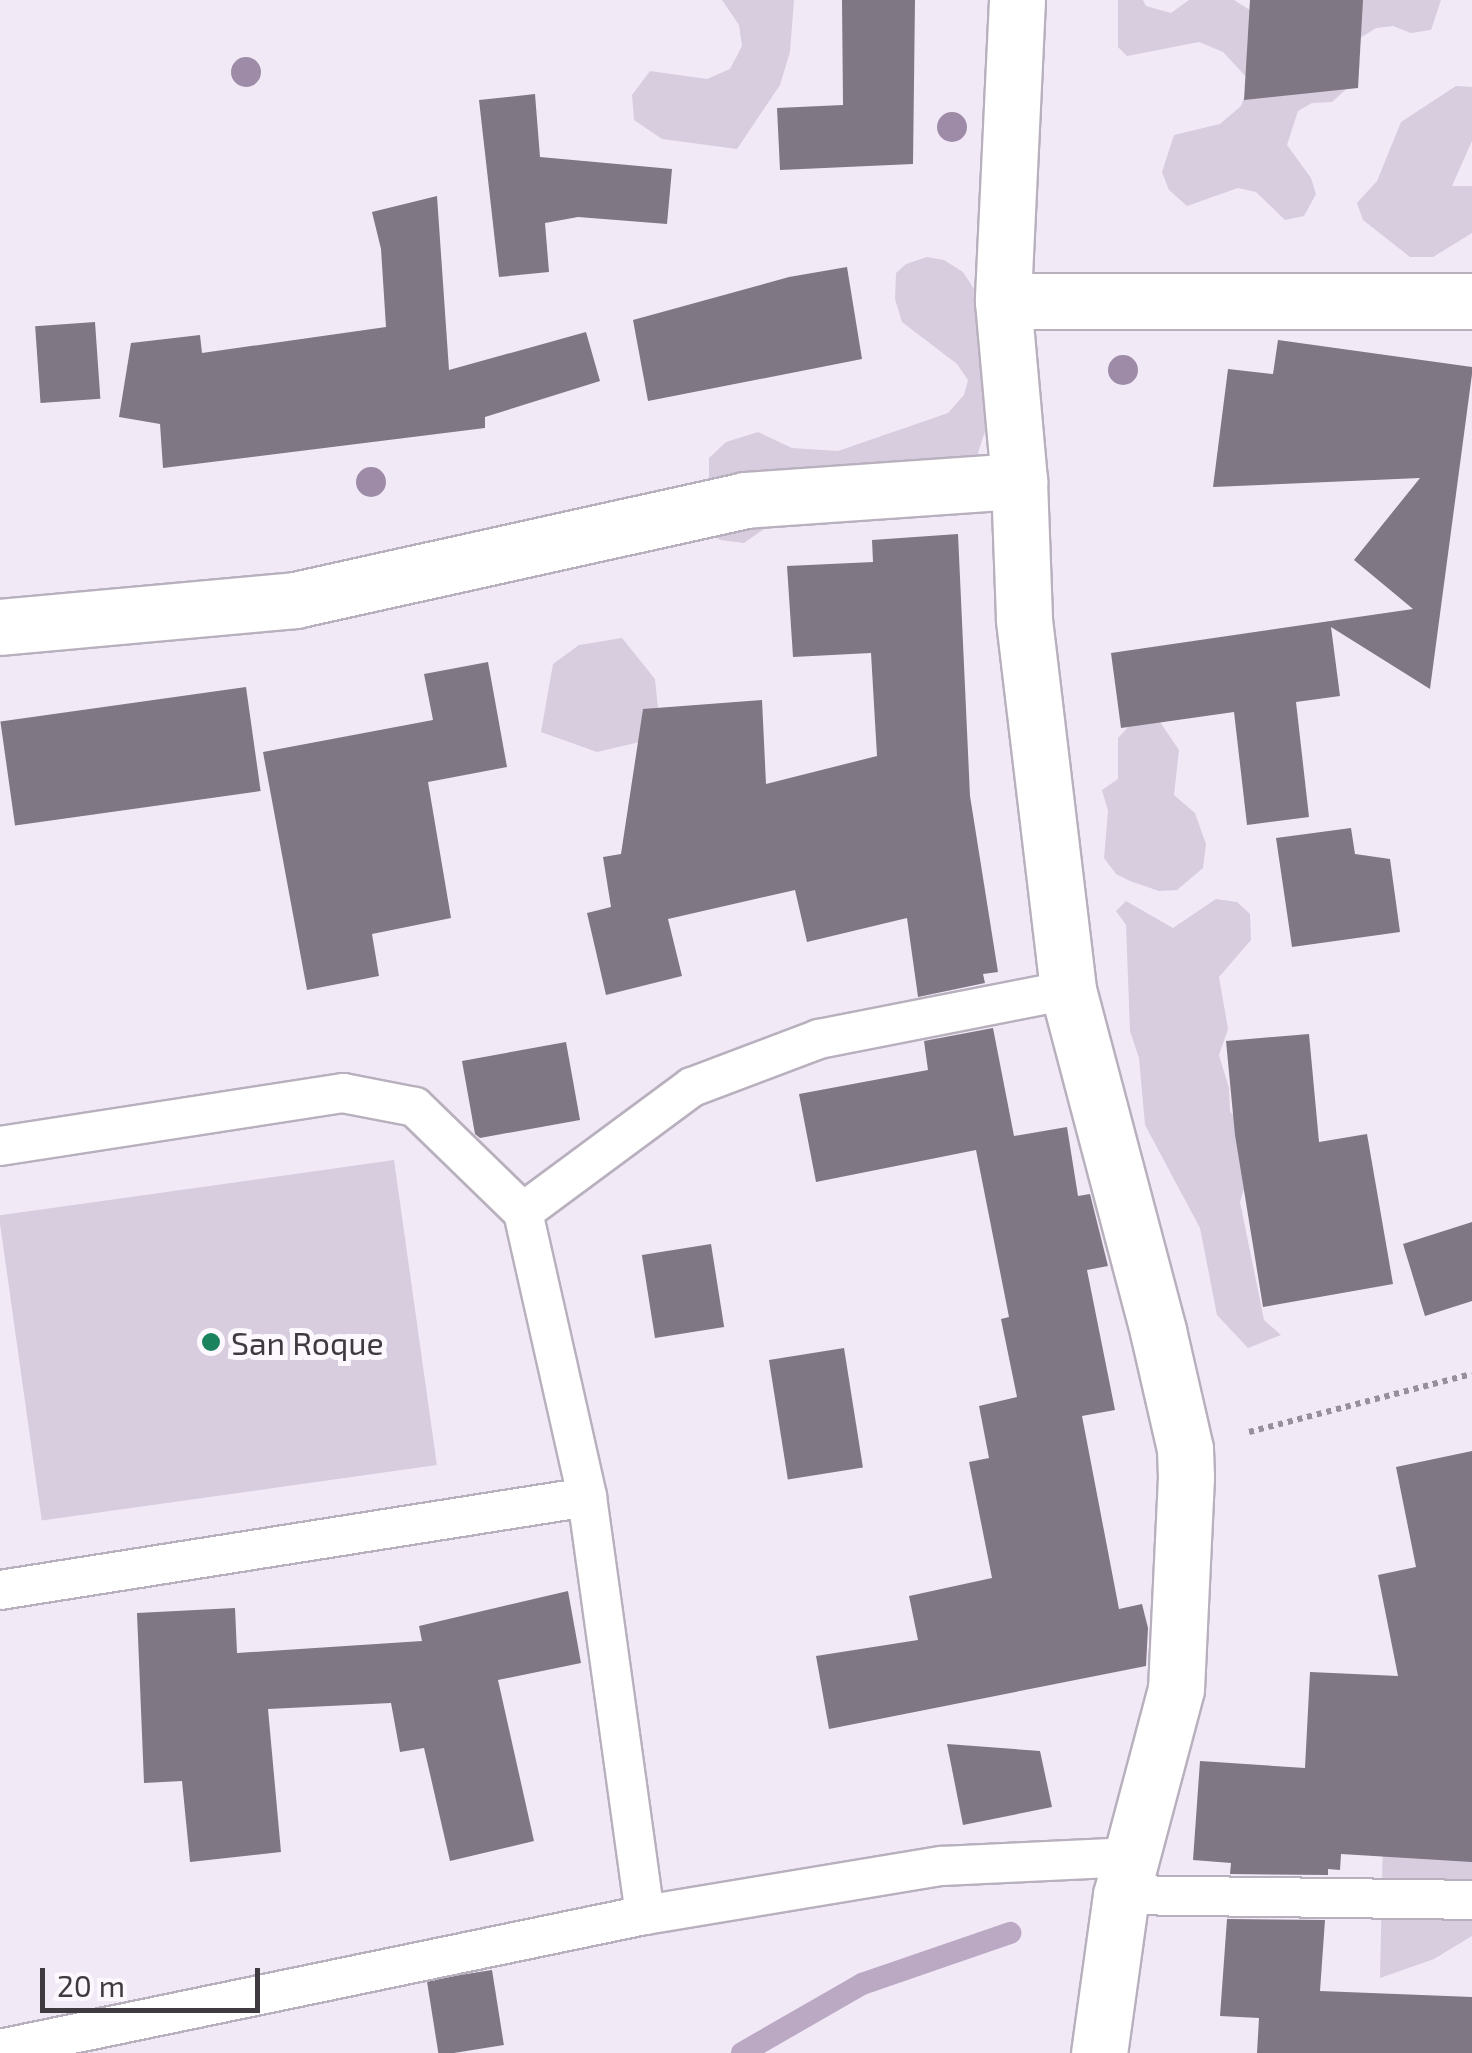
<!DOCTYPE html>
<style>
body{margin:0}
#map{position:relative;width:1472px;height:2053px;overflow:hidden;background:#f2e9f7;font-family:"Exo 2",sans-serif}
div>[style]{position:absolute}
.green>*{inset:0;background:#d8ccdf;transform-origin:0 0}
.stream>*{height:22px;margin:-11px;padding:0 11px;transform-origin:11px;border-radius:11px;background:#bba9c4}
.building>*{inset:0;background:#7f7783;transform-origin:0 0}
.path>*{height:6px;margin-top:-3px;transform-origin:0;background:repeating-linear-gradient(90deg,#97909a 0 5px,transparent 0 10px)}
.roads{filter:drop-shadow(2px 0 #b9b0be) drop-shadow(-2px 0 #b9b0be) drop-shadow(0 2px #b9b0be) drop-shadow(0 -2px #b9b0be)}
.lane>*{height:38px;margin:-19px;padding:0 19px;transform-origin:19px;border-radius:19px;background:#fff}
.street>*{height:55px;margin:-27.5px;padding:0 27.5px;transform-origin:27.5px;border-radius:27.5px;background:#fff}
.trees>*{width:30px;height:30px;margin:-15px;border-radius:50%;background:#9e8ba7}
.dots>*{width:28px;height:28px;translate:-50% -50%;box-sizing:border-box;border:5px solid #fcf8fe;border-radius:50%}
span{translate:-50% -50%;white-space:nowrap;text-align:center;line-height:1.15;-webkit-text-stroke:10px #fcf8fe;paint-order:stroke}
.poi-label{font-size:32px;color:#3e3a40}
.left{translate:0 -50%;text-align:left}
.scale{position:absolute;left:40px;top:1968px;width:220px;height:45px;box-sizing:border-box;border:5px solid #3e3a40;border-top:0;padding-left:12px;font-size:30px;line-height:35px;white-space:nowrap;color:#3e3a40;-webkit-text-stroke:8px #fcf8fe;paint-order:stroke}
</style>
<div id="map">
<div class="green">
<i style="clip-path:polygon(722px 0,794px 0,790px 52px,780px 85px,737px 149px,662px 139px,634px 120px,632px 95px,650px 71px,707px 79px,730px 69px,742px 46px,739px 25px)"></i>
<i style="clip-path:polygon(1118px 0,1143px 0,1146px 6px,1171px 13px,1189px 0,1234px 0,1253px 12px,1357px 0,1441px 0,1431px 30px,1411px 33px,1393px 26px,1376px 28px,1357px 40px,1354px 82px,1332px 102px,1312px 103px,1298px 111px,1287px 145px,1311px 178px,1316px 194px,1304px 216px,1285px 220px,1256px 192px,1238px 188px,1187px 206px,1169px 190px,1162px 172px,1174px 135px,1220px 124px,1241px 106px,1250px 81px,1223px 52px,1199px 42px,1127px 56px,1118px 47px)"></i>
<i style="clip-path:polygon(1456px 86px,1472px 87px,1472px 141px,1452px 186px,1472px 186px,1472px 233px,1433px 257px,1410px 257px,1363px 220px,1357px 203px,1377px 181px,1401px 122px)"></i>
<i style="clip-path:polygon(927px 257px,944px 260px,963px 272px,974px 289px,988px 422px,975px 462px,771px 524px,744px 543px,720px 540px,709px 531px,709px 458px,726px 442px,758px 432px,792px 448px,838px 451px,948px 413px,964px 395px,968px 380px,957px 364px,902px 322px,895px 299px,896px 273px,906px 264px)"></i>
<i style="clip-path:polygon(622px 638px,655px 679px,661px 737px,597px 752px,541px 732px,553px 664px,579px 645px)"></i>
<i style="clip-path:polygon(1160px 722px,1179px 750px,1174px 795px,1195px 813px,1206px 844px,1203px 868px,1177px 890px,1159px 891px,1130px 881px,1116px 874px,1104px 858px,1108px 811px,1102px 790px,1118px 779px,1118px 738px,1129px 726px)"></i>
<i style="clip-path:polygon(1216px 899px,1237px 902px,1250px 914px,1251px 940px,1219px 977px,1228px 1029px,1219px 1055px,1229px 1088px,1230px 1111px,1238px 1123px,1244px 1189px,1240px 1202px,1261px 1305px,1264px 1320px,1281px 1335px,1248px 1348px,1217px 1315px,1200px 1228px,1145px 1125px,1139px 1058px,1130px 1031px,1126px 925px,1116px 911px,1126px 901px,1173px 928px)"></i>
<i style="left:394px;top:1160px;width:308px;height:399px;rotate:82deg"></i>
<i style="clip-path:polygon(1472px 1769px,1472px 1936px,1434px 1959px,1380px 1978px,1384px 1792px)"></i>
</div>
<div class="stream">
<i style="left:742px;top:2053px;width:138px;rotate:-29.9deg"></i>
<i style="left:862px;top:1984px;width:157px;rotate:-19deg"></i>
</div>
<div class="building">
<i style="clip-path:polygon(842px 0,915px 0,913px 164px,780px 170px,777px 108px,843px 105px)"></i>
<i style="clip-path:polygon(1250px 0,1363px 0,1358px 88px,1244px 100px)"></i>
<i style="clip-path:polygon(535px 94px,540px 157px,672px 169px,667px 224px,578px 217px,545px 223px,549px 272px,499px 277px,479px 100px)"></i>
<i style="clip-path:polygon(437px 196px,449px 370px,586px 332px,600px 381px,485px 417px,485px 428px,163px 468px,160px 424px,119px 417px,131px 343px,200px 335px,202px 353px,386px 327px,381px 249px,372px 212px)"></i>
<i style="clip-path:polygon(847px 267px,862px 359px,648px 401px,633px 320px,789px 277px)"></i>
<i style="left:95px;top:322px;width:77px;height:60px;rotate:86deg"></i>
<i style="clip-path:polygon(1278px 340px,1472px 367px,1472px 374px,1430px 689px,1331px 627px,1340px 696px,1296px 702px,1309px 817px,1247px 825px,1234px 712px,1121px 728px,1111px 653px,1413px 609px,1354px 560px,1420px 478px,1213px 487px,1228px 369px,1273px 374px)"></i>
<i style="clip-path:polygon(958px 534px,970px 796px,998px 972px,983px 974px,985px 983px,918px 997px,907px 918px,807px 942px,795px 890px,668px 919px,682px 976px,606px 995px,587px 913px,611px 907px,603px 857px,621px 854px,643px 709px,762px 700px,766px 784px,877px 756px,871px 653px,793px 657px,787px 566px,873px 562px,872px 540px)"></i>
<i style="clip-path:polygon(488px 662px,507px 767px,428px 782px,451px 918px,372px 934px,379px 976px,307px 990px,263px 752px,433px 720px,424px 674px)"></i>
<i style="left:246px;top:687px;width:105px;height:248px;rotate:82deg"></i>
<i style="clip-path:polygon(1351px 828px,1355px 854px,1390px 859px,1400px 932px,1292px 947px,1276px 838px)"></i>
<i style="clip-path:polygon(993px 1028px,1014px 1136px,1067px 1127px,1078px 1196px,1090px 1194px,1108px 1266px,1087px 1270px,1115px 1410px,1082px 1416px,1119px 1609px,1142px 1604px,1148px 1628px,1146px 1666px,829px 1729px,816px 1656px,918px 1640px,909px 1596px,992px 1578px,969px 1462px,989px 1458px,979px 1406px,1017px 1397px,1001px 1319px,1009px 1317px,976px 1150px,816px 1182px,799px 1094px,928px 1070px,924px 1041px)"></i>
<i style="clip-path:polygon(1309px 1034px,1319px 1142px,1367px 1134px,1393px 1284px,1263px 1307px,1235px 1135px,1226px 1041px)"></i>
<i style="clip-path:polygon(566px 1042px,580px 1120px,480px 1138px,475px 1134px,462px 1061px)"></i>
<i style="clip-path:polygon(1472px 1222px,1472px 1301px,1425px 1316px,1403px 1244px)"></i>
<i style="left:711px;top:1244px;width:84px;height:70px;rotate:81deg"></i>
<i style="left:844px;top:1348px;width:121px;height:76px;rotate:81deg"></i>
<i style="clip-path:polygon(1472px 1451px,1472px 1862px,1341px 1854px,1340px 1870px,1328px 1869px,1328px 1875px,1230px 1874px,1231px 1863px,1193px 1860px,1200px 1761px,1305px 1768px,1310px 1672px,1398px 1676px,1378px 1575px,1416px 1567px,1396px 1467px)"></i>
<i style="clip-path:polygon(568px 1591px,581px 1663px,498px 1680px,534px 1841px,450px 1861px,424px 1748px,400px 1752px,391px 1703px,268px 1709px,281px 1852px,190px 1862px,182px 1781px,144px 1783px,137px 1613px,235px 1608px,237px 1653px,422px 1641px,419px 1626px)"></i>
<i style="clip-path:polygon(947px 1744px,1040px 1751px,1052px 1807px,963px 1825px)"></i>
<i style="clip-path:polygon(1227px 1919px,1325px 1920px,1320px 1991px,1472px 1997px,1472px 2053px,1257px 2053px,1259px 2018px,1220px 2016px)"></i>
<i style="left:492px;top:1970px;width:76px;height:66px;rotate:81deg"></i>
</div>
<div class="path">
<i style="left:1249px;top:1432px;width:230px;rotate:-14.6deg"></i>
</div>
<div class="roads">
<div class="lane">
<i style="left:0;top:1146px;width:347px;rotate:-8.8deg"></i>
<i style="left:343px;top:1093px;width:73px;rotate:11deg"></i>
<i style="left:415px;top:1107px;width:151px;rotate:44.2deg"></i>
<i style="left:523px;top:1212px;width:292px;rotate:77.3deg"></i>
<i style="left:587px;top:1497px;width:422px;rotate:82.1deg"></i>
<i style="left:523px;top:1212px;width:210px;rotate:-36.5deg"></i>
<i style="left:692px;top:1087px;width:136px;rotate:-20.7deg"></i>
<i style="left:819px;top:1039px;width:254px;rotate:-11.1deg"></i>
<i style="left:0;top:1590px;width:594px;rotate:-9deg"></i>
<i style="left:1121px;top:1895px;width:351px;rotate:0.8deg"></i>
<i style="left:0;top:2049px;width:659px;rotate:-11.74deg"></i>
<i style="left:645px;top:1915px;width:301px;rotate:-9.4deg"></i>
<i style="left:942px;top:1866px;width:190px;rotate:-2.7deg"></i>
</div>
<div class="street">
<i style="left:1017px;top:0;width:301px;rotate:92.7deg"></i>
<i style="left:1003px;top:301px;width:181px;rotate:84.9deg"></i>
<i style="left:1019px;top:481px;width:139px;rotate:87.9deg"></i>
<i style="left:1024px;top:620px;width:373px;rotate:83.2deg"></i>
<i style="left:1068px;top:990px;width:353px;rotate:75.2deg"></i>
<i style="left:1158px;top:1331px;width:121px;rotate:77.1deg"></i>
<i style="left:1185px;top:1449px;width:28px;rotate:88deg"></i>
<i style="left:1186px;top:1477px;width:212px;rotate:92.7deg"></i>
<i style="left:1176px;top:1689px;width:213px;rotate:104.9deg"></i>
<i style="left:1121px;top:1895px;width:160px;rotate:97.9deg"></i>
<i style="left:1003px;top:301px;width:469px"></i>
<i style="left:0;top:627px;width:296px;rotate:-5.2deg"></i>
<i style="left:295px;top:600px;width:461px;rotate:-12.5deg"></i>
<i style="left:745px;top:500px;width:275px;rotate:-4deg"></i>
</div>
</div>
<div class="trees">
<i style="left:246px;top:72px"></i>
<i style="left:952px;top:127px"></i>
<i style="left:1123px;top:370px"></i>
<i style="left:371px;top:482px"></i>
</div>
<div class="dots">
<i style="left:211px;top:1342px;background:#1a835e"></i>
</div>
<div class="poi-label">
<span class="left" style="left:231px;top:1342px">San Roque</span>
</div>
<div class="scale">20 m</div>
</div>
